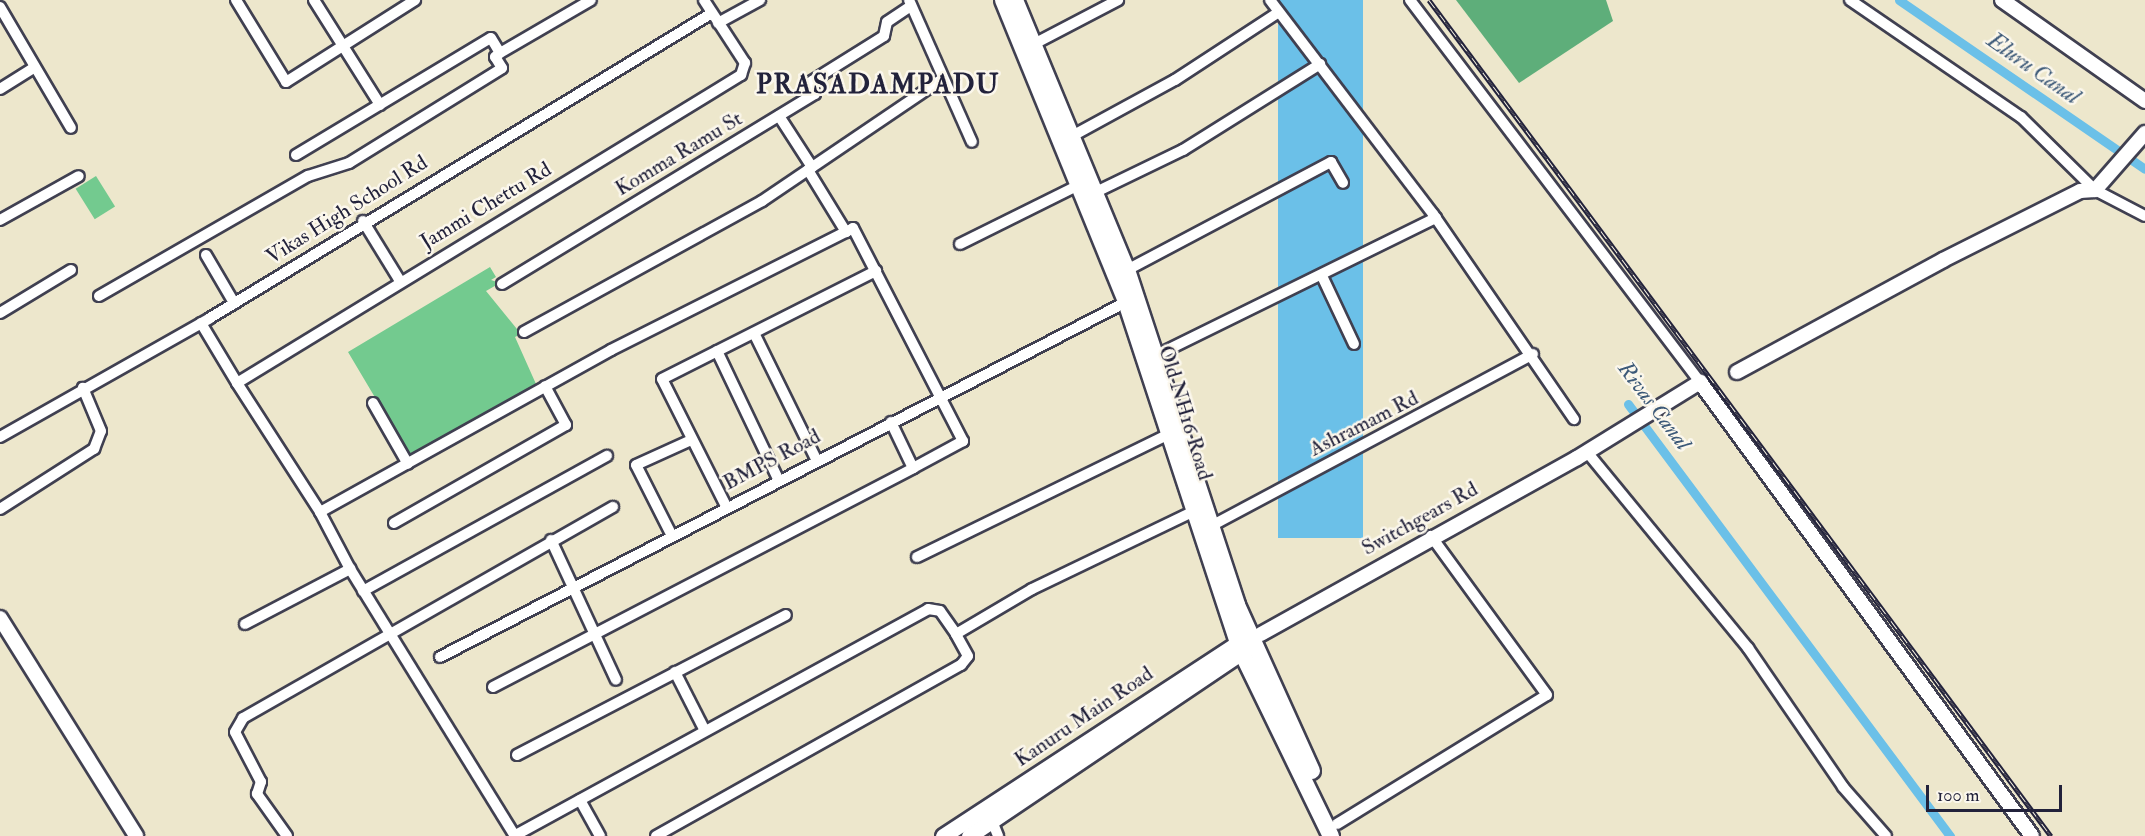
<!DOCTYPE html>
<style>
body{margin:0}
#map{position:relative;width:2145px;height:836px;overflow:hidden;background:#ede7cc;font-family:"IM FELL Double Pica",serif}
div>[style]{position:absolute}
.green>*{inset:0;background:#73ca8f;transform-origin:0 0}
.forest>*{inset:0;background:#5eae7a}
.water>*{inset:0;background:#6bc0e8;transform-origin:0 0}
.canal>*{height:9px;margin:-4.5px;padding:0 4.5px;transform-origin:4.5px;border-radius:4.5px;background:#6bc0e8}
.roads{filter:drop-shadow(2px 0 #404051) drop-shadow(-2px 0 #404051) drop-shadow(0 2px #404051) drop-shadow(0 -2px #404051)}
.minor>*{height:10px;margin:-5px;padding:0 5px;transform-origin:5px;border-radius:5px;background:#fff}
.tertiary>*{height:14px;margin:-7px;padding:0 7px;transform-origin:7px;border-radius:7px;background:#fff}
.secondary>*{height:15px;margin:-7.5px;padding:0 7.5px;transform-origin:7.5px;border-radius:7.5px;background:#fff}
.primary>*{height:16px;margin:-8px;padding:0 8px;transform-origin:8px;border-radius:8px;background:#fff}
.rail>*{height:5px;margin-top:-2.5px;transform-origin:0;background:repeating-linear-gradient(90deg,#fbf7ec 0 9px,#22223b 0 18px);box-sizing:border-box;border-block:2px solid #22223b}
span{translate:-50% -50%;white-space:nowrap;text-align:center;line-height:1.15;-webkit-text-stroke:5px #fbf7ec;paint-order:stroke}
.street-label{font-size:21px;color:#22223b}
.water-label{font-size:22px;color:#3c5978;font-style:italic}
.district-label{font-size:27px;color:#22223b;font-weight:700;letter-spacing:1.5px}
.scale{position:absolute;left:1926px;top:785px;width:136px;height:27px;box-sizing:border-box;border:3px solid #22223b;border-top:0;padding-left:8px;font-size:18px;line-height:21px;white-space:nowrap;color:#22223b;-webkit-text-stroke:4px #fbf7ec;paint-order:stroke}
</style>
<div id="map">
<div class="green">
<i style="left:96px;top:176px;width:36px;height:24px;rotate:58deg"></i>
<i style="clip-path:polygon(490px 267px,496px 277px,491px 280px,500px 283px,486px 291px,521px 334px,515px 337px,536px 384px,411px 458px,348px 352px)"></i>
</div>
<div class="forest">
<i style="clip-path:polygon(1456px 0,1606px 0,1613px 21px,1519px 83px)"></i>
</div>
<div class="water">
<i style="left:1278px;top:0;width:85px;height:538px"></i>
</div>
<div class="canal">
<i style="left:1899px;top:0;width:298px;rotate:34.5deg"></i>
<i style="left:1628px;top:404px;width:539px;rotate:53.3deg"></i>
</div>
<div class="roads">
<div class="minor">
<i style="left:236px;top:0;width:96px;rotate:58.6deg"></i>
<i style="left:286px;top:82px;width:153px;rotate:-32.4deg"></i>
<i style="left:314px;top:0;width:124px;rotate:57.8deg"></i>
<i style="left:909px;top:0;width:155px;rotate:66.1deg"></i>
<i style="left:1270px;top:0;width:269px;rotate:52.7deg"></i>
<i style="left:1433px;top:214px;width:249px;rotate:55.5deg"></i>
<i style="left:1410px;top:0;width:480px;rotate:52.8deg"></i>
<i style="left:1850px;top:0;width:207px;rotate:34.4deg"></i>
<i style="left:2021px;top:117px;width:104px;rotate:44.6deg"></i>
<i style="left:2095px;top:190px;width:56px;rotate:27.5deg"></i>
<i style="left:0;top:7px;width:140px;rotate:59.6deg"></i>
<i style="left:718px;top:23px;width:48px;rotate:-28.7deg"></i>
<i style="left:1034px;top:44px;width:95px;rotate:-27.6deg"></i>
<i style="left:0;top:89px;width:41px;rotate:-32.2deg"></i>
<i style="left:779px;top:116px;width:61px;rotate:57.1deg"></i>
<i style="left:1074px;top:135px;width:115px;rotate:-28.6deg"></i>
<i style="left:1175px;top:80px;width:124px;rotate:-33.2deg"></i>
<i style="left:296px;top:155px;width:227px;rotate:-31deg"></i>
<i style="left:491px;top:38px;width:17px;rotate:59deg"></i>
<i style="left:808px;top:170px;width:73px;rotate:58.5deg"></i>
<i style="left:846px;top:232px;width:8px;rotate:-30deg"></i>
<i style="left:853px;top:228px;width:240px;rotate:62.7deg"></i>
<i style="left:963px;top:441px;width:57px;rotate:151.6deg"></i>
<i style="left:1096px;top:192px;width:97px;rotate:-25.8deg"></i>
<i style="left:1183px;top:150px;width:162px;rotate:-32.1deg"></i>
<i style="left:0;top:220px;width:90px;rotate:-29.1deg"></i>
<i style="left:363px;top:221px;width:70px;rotate:58.3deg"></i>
<i style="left:960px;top:244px;width:137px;rotate:-26.4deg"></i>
<i style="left:206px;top:255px;width:56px;rotate:59.7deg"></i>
<i style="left:1127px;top:270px;width:231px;rotate:-27.9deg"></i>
<i style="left:1331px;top:162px;width:24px;rotate:60deg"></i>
<i style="left:1322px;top:276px;width:75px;rotate:64.8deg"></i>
<i style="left:502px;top:284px;width:366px;rotate:-31.3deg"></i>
<i style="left:815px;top:94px;width:13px;rotate:-103deg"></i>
<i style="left:812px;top:81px;width:85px;rotate:-32deg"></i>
<i style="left:884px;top:36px;width:14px;rotate:-78deg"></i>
<i style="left:887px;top:22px;width:29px;rotate:-34deg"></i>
<i style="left:99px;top:296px;width:241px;rotate:-29.9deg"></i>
<i style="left:308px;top:176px;width:43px;rotate:-17.6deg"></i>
<i style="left:349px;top:163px;width:180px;rotate:-31.8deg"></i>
<i style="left:502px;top:68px;width:13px;rotate:-122deg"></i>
<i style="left:495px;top:57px;width:6px;rotate:-39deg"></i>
<i style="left:500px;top:53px;width:105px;rotate:-30.2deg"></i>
<i style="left:0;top:313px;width:83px;rotate:-31.2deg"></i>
<i style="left:201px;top:323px;width:70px;rotate:59deg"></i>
<i style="left:237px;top:383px;width:591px;rotate:-31.43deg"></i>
<i style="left:741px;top:75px;width:13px;rotate:-72deg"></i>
<i style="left:745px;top:63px;width:75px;rotate:-123.1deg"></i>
<i style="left:524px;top:332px;width:272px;rotate:-28.8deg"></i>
<i style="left:762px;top:201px;width:216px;rotate:-34.1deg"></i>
<i style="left:754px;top:333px;width:140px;rotate:63.8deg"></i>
<i style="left:717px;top:351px;width:144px;rotate:64.5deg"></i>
<i style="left:1157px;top:355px;width:311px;rotate:-26.2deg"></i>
<i style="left:237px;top:383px;width:153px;rotate:57.2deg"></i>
<i style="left:320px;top:512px;width:64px;rotate:62.2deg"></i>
<i style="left:373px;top:403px;width:70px;rotate:60.2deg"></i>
<i style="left:0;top:437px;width:241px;rotate:-29.5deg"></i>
<i style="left:210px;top:318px;width:587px;rotate:-31.28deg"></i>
<i style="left:1587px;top:452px;width:254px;rotate:50.6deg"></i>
<i style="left:1748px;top:648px;width:168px;rotate:55.6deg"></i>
<i style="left:1843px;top:787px;width:65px;rotate:48.7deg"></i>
<i style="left:726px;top:506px;width:142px;rotate:-116.7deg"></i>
<i style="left:662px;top:379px;width:240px;rotate:-26.8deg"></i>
<i style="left:0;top:509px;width:112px;rotate:-32.6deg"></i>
<i style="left:94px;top:449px;width:19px;rotate:-69deg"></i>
<i style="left:101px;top:431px;width:47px;rotate:-112.7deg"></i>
<i style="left:320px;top:512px;width:333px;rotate:-29.1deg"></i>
<i style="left:611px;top:350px;width:263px;rotate:-26.7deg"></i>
<i style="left:394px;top:523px;width:198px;rotate:-29.7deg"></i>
<i style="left:566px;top:425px;width:44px;rotate:-118.3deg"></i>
<i style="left:1211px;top:526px;width:365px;rotate:-28.1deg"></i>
<i style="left:671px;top:534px;width:77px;rotate:-116.9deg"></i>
<i style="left:636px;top:465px;width:60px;rotate:-24.4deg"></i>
<i style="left:551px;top:540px;width:154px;rotate:65.1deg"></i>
<i style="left:917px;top:557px;width:280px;rotate:-26deg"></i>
<i style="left:363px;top:591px;width:279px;rotate:-29deg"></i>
<i style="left:245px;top:624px;width:119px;rotate:-27.6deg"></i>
<i style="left:350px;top:569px;width:312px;rotate:58.3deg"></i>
<i style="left:440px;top:657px;width:772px;rotate:-27.36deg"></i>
<i style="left:675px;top:672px;width:64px;rotate:63deg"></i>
<i style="left:493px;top:687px;width:474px;rotate:-27.5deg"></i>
<i style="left:913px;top:468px;width:51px;rotate:-115.6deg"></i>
<i style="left:517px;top:755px;width:303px;rotate:-27.5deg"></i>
<i style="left:580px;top:800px;width:41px;rotate:60.9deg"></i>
<i style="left:992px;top:821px;width:16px;rotate:68deg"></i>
<i style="left:1337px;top:824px;width:246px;rotate:-31.6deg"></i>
<i style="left:1547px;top:695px;width:197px;rotate:-126.1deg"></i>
<i style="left:287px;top:836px;width:52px;rotate:-125.5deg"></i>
<i style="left:257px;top:794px;width:13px;rotate:-72deg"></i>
<i style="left:261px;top:782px;width:56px;rotate:-117.5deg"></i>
<i style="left:235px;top:732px;width:16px;rotate:-60deg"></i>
<i style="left:243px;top:718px;width:426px;rotate:-29.7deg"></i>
<i style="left:514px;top:836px;width:472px;rotate:-28.7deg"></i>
<i style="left:928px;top:609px;width:12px;rotate:9deg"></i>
<i style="left:940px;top:611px;width:28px;rotate:55deg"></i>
<i style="left:956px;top:634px;width:88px;rotate:-30.6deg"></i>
<i style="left:1032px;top:589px;width:178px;rotate:-25.7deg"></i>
<i style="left:656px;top:836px;width:350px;rotate:-29.3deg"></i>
<i style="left:961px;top:665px;width:11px;rotate:-52deg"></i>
<i style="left:968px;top:656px;width:25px;rotate:-119deg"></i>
</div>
<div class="tertiary">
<i style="left:2002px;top:0;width:175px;rotate:35.2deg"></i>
<i style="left:1737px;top:372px;width:234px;rotate:-28.5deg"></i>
<i style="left:1943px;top:260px;width:153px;rotate:-26.7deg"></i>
<i style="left:2080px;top:191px;width:15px;rotate:-4deg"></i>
<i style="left:2095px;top:190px;width:76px;rotate:-48.7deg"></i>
<i style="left:0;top:618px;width:257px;rotate:58deg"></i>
<i style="left:1261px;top:634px;width:362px;rotate:-29.1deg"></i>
<i style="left:1577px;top:458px;width:145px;rotate:-31.7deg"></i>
<i style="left:1700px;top:382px;width:562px;rotate:53.82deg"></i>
</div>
<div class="secondary">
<i style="left:943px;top:836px;width:363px;rotate:-33.2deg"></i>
<i style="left:969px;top:836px;width:334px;rotate:-34deg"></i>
</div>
<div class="primary">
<i style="left:1003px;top:0;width:326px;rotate:67.8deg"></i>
<i style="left:1126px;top:302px;width:367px;rotate:71.8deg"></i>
<i style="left:1241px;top:651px;width:206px;rotate:64.1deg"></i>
<i style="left:1015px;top:0;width:292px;rotate:67.5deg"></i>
<i style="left:1127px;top:270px;width:353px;rotate:71.8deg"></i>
<i style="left:1237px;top:605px;width:182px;rotate:65.7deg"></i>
</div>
</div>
<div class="rail">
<i style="left:1429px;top:0;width:1042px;rotate:53.35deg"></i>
</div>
<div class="street-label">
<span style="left:679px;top:154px;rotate:-31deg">Komma Ramu St</span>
<span style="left:486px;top:206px;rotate:-31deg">Jammi Chettu Rd</span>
<span style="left:347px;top:210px;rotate:-32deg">Vikas High School Rd</span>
<span style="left:1185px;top:413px;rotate:73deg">Old NH16 Road</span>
<span style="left:1364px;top:424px;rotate:-27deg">Ashramam Rd</span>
<span style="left:772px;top:460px;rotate:-28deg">BMPS Road</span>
<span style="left:1420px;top:519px;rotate:-29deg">Switchgears Rd</span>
<span style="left:1084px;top:717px;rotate:-34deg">Kanuru Main Road</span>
</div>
<div class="water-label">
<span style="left:2033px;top:69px;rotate:35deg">Eluru Canal</span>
<span style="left:1654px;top:406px;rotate:53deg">Rivas Canal</span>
</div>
<div class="district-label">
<span style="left:878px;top:85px">PRASADAMPADU</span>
</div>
<div class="scale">100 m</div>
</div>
